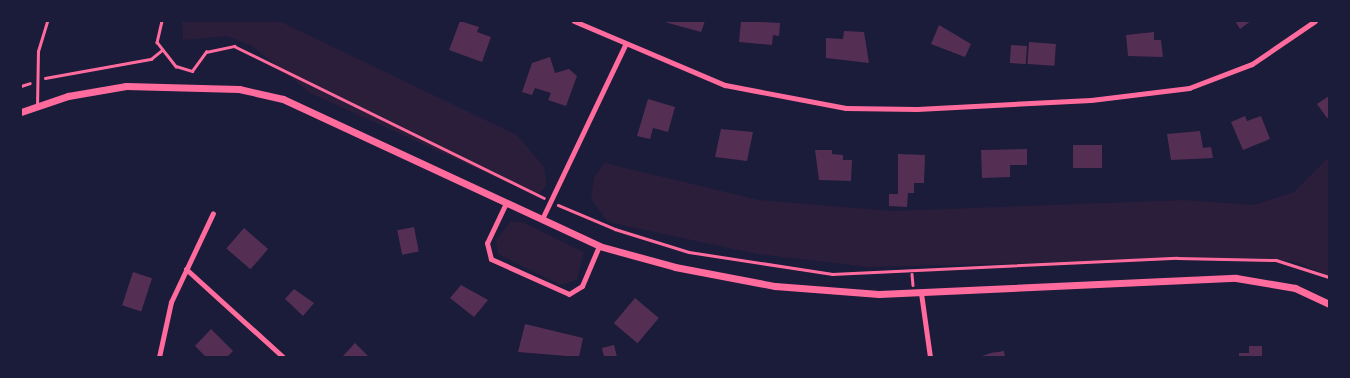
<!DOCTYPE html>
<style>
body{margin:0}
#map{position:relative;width:1350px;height:378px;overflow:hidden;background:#1b1b3a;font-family:Bitter,serif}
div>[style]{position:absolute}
.green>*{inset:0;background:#2a1e3b}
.building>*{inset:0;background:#542f53;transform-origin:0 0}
.path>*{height:2.5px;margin:-1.25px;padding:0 1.25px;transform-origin:1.25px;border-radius:1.25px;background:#ff6b9d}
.service>*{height:3px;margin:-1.5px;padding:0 1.5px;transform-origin:1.5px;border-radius:1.5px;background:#ff6b9d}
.minor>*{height:5px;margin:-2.5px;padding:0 2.5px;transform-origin:2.5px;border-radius:2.5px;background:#ff6b9d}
.tertiary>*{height:7px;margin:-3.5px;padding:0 3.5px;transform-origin:3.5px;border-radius:3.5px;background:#ff6b9d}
span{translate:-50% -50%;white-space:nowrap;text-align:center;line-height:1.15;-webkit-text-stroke:5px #1b1b3a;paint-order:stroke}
.frame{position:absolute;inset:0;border:22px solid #1b1b3a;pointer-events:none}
</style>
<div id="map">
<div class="green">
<i style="clip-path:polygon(182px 21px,279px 21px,517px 135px,544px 167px,547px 185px,537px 196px,310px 93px,252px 46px,227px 36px,183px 40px)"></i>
<i style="clip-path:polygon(1329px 157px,1329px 276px,1296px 262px,1259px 258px,868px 267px,757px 254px,608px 222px,591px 199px,594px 177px,605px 163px,759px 200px,893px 211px,1185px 200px,1254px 205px,1294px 192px)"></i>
<i style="clip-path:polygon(510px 222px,522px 222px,584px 252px,577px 280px,560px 285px,498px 254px,496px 240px)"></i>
</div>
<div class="building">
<i style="clip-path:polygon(460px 21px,479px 27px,477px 32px,491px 37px,482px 62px,449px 50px)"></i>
<i style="clip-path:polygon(661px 21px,705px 21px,701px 32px)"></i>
<i style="clip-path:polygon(741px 21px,780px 23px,779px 36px,773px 35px,772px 45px,739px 42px)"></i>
<i style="clip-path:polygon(1235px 21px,1251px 21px,1240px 29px)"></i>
<i style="clip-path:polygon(939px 25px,971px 44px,965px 57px,931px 44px)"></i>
<i style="clip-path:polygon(844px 31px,864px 32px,869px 63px,826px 58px,826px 38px,843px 39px)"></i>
<i style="clip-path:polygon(1154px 32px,1154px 40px,1161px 40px,1163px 57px,1128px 56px,1126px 35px)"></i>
<i style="left:1029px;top:42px;width:27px;height:22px;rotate:4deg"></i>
<i style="left:1011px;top:45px;width:16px;height:18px;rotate:4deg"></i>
<i style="clip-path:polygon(550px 57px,555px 73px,569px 69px,577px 76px,566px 106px,548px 100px,551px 93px,535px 88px,532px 95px,522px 92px,532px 63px)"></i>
<i style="clip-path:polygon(1329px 96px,1329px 117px,1327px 118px,1317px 104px)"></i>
<i style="clip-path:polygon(648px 99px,675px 107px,668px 132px,653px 128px,650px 139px,637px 136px)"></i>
<i style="clip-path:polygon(1245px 116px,1247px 121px,1261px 116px,1270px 139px,1243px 150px,1231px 122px)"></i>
<i style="clip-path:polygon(721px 129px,753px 132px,747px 161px,715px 157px)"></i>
<i style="clip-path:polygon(1200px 131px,1203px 148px,1211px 147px,1213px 158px,1171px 160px,1167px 134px)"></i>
<i style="left:1073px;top:145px;width:29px;height:23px"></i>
<i style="clip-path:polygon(1027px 149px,1027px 165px,1010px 165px,1010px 177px,982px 178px,981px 150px)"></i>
<i style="clip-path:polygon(815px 150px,832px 150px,832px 154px,843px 155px,843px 160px,852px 160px,851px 181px,819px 180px)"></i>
<i style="clip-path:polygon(898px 154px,925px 155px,924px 183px,914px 183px,914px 193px,908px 193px,907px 207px,889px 206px,889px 194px,898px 194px)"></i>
<i style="left:414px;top:227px;width:25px;height:17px;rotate:79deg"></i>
<i style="left:244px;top:228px;width:32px;height:27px;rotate:41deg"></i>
<i style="left:133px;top:272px;width:20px;height:35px;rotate:18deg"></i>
<i style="clip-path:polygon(461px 285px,488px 300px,474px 317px,450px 298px)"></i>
<i style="clip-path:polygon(294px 289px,314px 303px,303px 316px,285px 299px)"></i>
<i style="left:635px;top:298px;width:31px;height:33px;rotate:40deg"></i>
<i style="clip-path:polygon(525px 324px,583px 338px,579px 357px,518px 352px)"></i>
<i style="clip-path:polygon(211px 329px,233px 351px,227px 357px,206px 357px,195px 346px)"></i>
<i style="clip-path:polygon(355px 343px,369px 357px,342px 357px)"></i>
<i style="clip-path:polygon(614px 345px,617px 357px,604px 357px,602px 348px)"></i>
<i style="clip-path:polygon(1249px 346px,1262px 346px,1262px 357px,1239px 357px,1239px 353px,1249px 353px)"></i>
<i style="clip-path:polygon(1004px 351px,1005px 357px,979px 357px,991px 353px)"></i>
</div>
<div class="path">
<i style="left:162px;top:21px;width:22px;rotate:103deg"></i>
<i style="left:157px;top:42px;width:31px;rotate:52deg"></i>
<i style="left:176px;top:66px;width:17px;rotate:17deg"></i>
<i style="left:192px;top:71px;width:24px;rotate:-54deg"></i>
<i style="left:206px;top:52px;width:29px;rotate:-12deg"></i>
<i style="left:234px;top:46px;width:345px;rotate:26.1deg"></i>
<i style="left:45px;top:78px;width:108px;rotate:-10.2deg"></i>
<i style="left:151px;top:59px;width:13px;rotate:-39deg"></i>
<i style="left:21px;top:86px;width:9px;rotate:-18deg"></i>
<i style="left:558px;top:205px;width:62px;rotate:22.8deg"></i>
<i style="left:615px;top:229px;width:77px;rotate:17.3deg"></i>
<i style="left:689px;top:252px;width:145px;rotate:8.7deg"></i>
<i style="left:832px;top:274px;width:345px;rotate:-2.7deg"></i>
<i style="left:1177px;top:258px;width:99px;rotate:1.2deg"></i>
<i style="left:1276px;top:260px;width:56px;rotate:17.8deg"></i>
<i style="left:912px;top:274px;width:11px;rotate:85deg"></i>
</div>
<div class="service">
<i style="left:37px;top:107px;width:56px;rotate:-89deg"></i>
<i style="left:38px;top:51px;width:31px;rotate:-73deg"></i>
</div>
<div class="minor">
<i style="left:574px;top:21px;width:164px;rotate:23deg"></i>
<i style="left:725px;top:85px;width:123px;rotate:10.8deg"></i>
<i style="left:846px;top:108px;width:71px;rotate:0.8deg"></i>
<i style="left:917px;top:109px;width:174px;rotate:-3deg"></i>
<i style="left:1091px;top:100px;width:99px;rotate:-7deg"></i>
<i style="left:1189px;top:88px;width:67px;rotate:-20.9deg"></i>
<i style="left:1252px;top:64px;width:76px;rotate:-34.3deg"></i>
<i style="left:506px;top:203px;width:44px;rotate:115.4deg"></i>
<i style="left:487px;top:243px;width:16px;rotate:76deg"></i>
<i style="left:491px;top:259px;width:85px;rotate:24.2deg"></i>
<i style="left:569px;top:294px;width:15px;rotate:-32deg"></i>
<i style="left:582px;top:286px;width:43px;rotate:-67deg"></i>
<i style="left:542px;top:219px;width:193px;rotate:-64.5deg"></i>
<i style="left:186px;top:269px;width:131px;rotate:42.2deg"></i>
<i style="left:921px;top:293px;width:65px;rotate:82deg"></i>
<i style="left:159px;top:357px;width:56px;rotate:-77.7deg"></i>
<i style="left:171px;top:302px;width:98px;rotate:-64.7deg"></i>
</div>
<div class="tertiary">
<i style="left:21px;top:112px;width:50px;rotate:-18.8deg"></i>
<i style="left:68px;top:96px;width:59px;rotate:-9.8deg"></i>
<i style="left:126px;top:86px;width:113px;rotate:1.5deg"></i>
<i style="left:239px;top:89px;width:45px;rotate:12.8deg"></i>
<i style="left:283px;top:99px;width:349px;rotate:24.9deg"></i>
<i style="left:599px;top:246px;width:79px;rotate:15.4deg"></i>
<i style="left:675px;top:267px;width:102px;rotate:10.8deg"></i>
<i style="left:775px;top:286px;width:104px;rotate:4.4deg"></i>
<i style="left:879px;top:294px;width:357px;rotate:-2.6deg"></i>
<i style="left:1236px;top:278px;width:60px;rotate:9.6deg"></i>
<i style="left:1295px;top:288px;width:38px;rotate:25deg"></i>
</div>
<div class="frame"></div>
</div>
